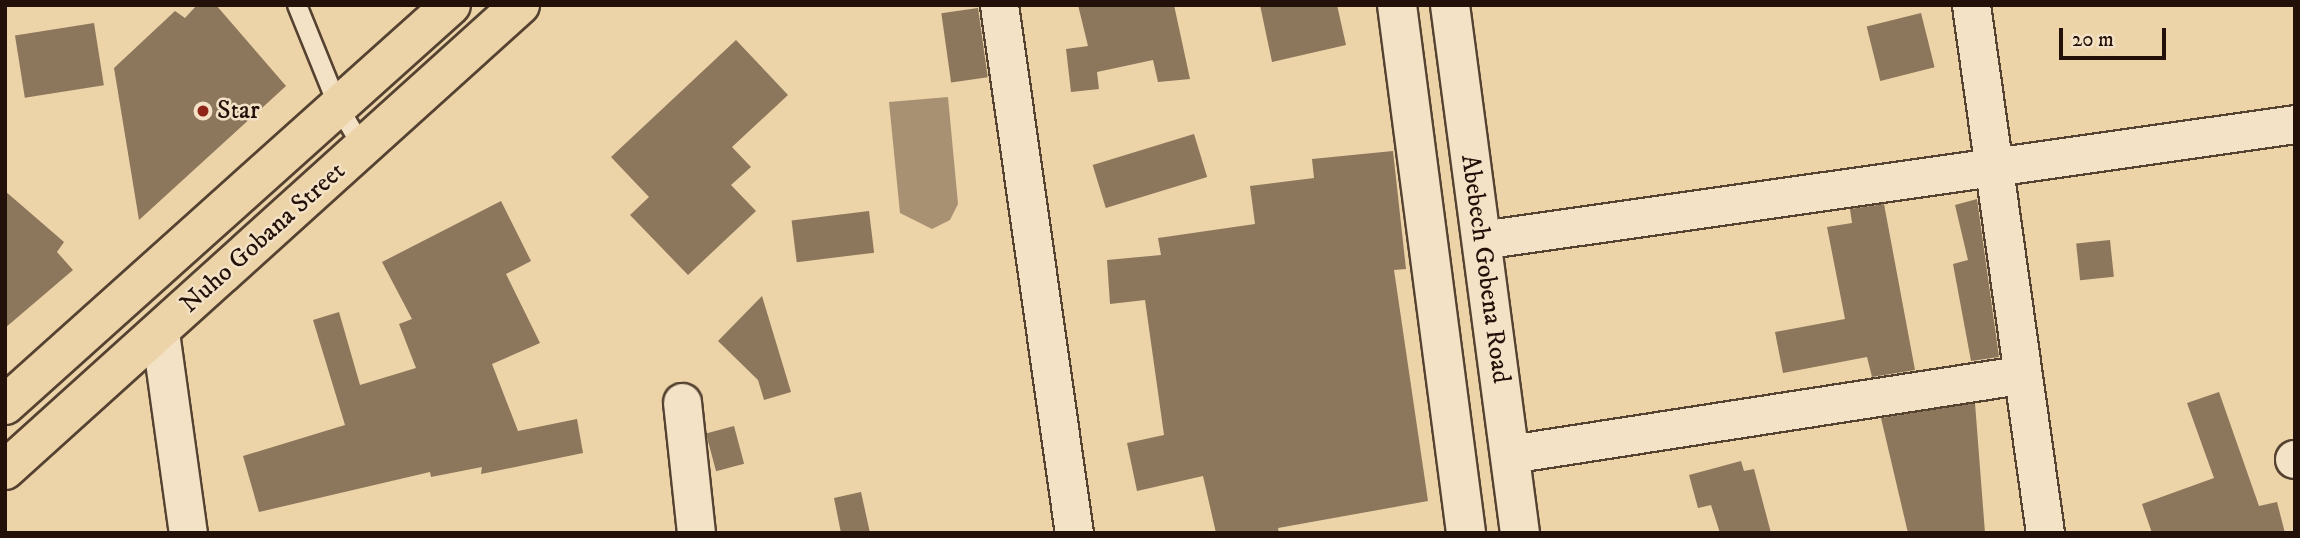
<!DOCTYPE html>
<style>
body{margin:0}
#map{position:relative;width:2300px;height:538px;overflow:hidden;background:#ecd3a8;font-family:"IM FELL DW Pica",serif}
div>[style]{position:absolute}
.water>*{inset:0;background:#a89172}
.building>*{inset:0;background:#8c765c;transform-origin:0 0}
.roads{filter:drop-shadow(2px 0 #554231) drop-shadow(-2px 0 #554231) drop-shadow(0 2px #554231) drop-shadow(0 -2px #554231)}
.lane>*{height:18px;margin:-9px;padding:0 9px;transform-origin:9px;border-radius:9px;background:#f3e2c6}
.street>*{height:37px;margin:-18.5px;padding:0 18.5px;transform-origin:18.5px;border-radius:18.5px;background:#f3e2c6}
.secondary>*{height:38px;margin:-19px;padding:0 19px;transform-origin:19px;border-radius:19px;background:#f3e2c6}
.primary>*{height:38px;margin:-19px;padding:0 19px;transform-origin:19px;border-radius:19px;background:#ecd3a8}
.dots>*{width:19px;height:19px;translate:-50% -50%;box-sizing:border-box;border:4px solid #f3e2c6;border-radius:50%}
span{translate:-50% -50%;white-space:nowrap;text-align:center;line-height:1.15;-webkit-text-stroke:5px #f3e2c6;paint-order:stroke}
.poi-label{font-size:26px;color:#231109}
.left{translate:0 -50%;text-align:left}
.street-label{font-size:26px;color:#231109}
.frame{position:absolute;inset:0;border:7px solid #231109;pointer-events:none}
.scale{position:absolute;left:2059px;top:28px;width:107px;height:32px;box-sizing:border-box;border:4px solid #231109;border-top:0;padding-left:9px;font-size:21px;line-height:24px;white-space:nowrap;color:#231109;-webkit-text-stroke:5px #f3e2c6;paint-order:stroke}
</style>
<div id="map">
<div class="water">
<i style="clip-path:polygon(948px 97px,958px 204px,950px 220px,932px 229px,900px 213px,889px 102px)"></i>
</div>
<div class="building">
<i style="clip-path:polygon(197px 5px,216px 5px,286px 86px,139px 220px,114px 68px,175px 11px,185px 18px)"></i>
<i style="clip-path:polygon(1078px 5px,1174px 5px,1190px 79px,1158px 82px,1153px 60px,1097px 72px,1099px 89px,1071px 92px,1066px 49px,1088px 46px)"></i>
<i style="clip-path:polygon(1260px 5px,1337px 5px,1346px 45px,1272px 62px)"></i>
<i style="left:978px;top:8px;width:70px;height:37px;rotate:82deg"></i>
<i style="left:1921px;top:13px;width:56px;height:56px;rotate:76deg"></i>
<i style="left:94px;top:23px;width:63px;height:80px;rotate:81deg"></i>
<i style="clip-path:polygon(736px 40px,788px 95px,732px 147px,751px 167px,731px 185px,756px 211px,688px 275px,630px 215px,649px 197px,611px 157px)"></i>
<i style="left:1194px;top:134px;width:45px;height:106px;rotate:73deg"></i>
<i style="clip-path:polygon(1393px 151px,1406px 269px,1394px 270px,1428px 501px,1278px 528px,1279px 533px,1216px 533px,1203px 476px,1137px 491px,1127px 443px,1164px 435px,1145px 300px,1110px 304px,1107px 260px,1161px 255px,1158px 238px,1255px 224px,1250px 186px,1314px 178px,1312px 159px)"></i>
<i style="clip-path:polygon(5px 191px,64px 242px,57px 252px,73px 270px,5px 328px)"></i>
<i style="clip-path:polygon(1977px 199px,1999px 357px,1971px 361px,1953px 264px,1968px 260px,1955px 205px)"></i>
<i style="clip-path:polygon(501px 201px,531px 261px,506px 274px,540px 343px,492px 364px,518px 431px,577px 419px,583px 453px,481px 474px,482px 467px,431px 477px,430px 472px,259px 512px,243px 456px,345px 425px,313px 320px,339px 312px,360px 385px,416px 368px,399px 324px,412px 319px,382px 262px)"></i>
<i style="clip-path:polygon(1884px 204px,1915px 370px,1872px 377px,1867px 357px,1783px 373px,1775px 332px,1845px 319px,1827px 227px,1852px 223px,1850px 209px)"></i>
<i style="left:869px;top:211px;width:42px;height:78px;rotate:83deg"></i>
<i style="left:2110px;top:240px;width:37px;height:34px;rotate:84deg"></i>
<i style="clip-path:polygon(762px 296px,791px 392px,764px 400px,758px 380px,718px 341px)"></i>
<i style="clip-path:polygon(2219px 392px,2259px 506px,2277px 502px,2285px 533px,2152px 533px,2142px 504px,2214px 478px,2187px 403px)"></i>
<i style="clip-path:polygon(1975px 403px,1985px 533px,1908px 533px,1881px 418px)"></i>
<i style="left:734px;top:426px;width:39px;height:29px;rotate:75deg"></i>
<i style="clip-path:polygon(1741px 461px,1744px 471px,1754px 469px,1771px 533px,1720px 533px,1711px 505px,1698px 508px,1689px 475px)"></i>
<i style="clip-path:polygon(861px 492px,870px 533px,841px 533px,834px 498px)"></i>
</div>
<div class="roads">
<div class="lane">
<i style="left:297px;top:5px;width:109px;rotate:67.9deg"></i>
<i style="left:338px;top:106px;width:49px;rotate:59.2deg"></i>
</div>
<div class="street">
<i style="left:999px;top:5px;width:533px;rotate:81.92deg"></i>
<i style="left:1971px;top:5px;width:533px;rotate:82.02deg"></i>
<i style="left:1481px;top:240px;width:822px;rotate:-8.11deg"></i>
<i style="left:160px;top:332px;width:203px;rotate:82.1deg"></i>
<i style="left:682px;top:402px;width:132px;rotate:83.9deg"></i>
<i style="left:1510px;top:454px;width:515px;rotate:-8.82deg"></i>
<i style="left:2294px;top:459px;width:1px"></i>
</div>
<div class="secondary">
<i style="left:1397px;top:5px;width:532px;rotate:82.55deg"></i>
<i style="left:1450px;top:5px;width:533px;rotate:82.45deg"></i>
</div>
<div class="primary">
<i style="left:5px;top:405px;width:599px;rotate:-41.89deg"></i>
<i style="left:5px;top:470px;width:694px;rotate:-42.08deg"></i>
</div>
</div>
<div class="dots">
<i style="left:203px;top:111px;background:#8f2418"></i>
</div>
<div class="poi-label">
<span class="left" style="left:217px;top:111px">Star</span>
</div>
<div class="street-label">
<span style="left:263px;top:238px;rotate:-42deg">Nuho Gobana Street</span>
<span style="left:1485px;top:269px;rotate:82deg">Abebech Gobena Road</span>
</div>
<div class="frame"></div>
<div class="scale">20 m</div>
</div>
